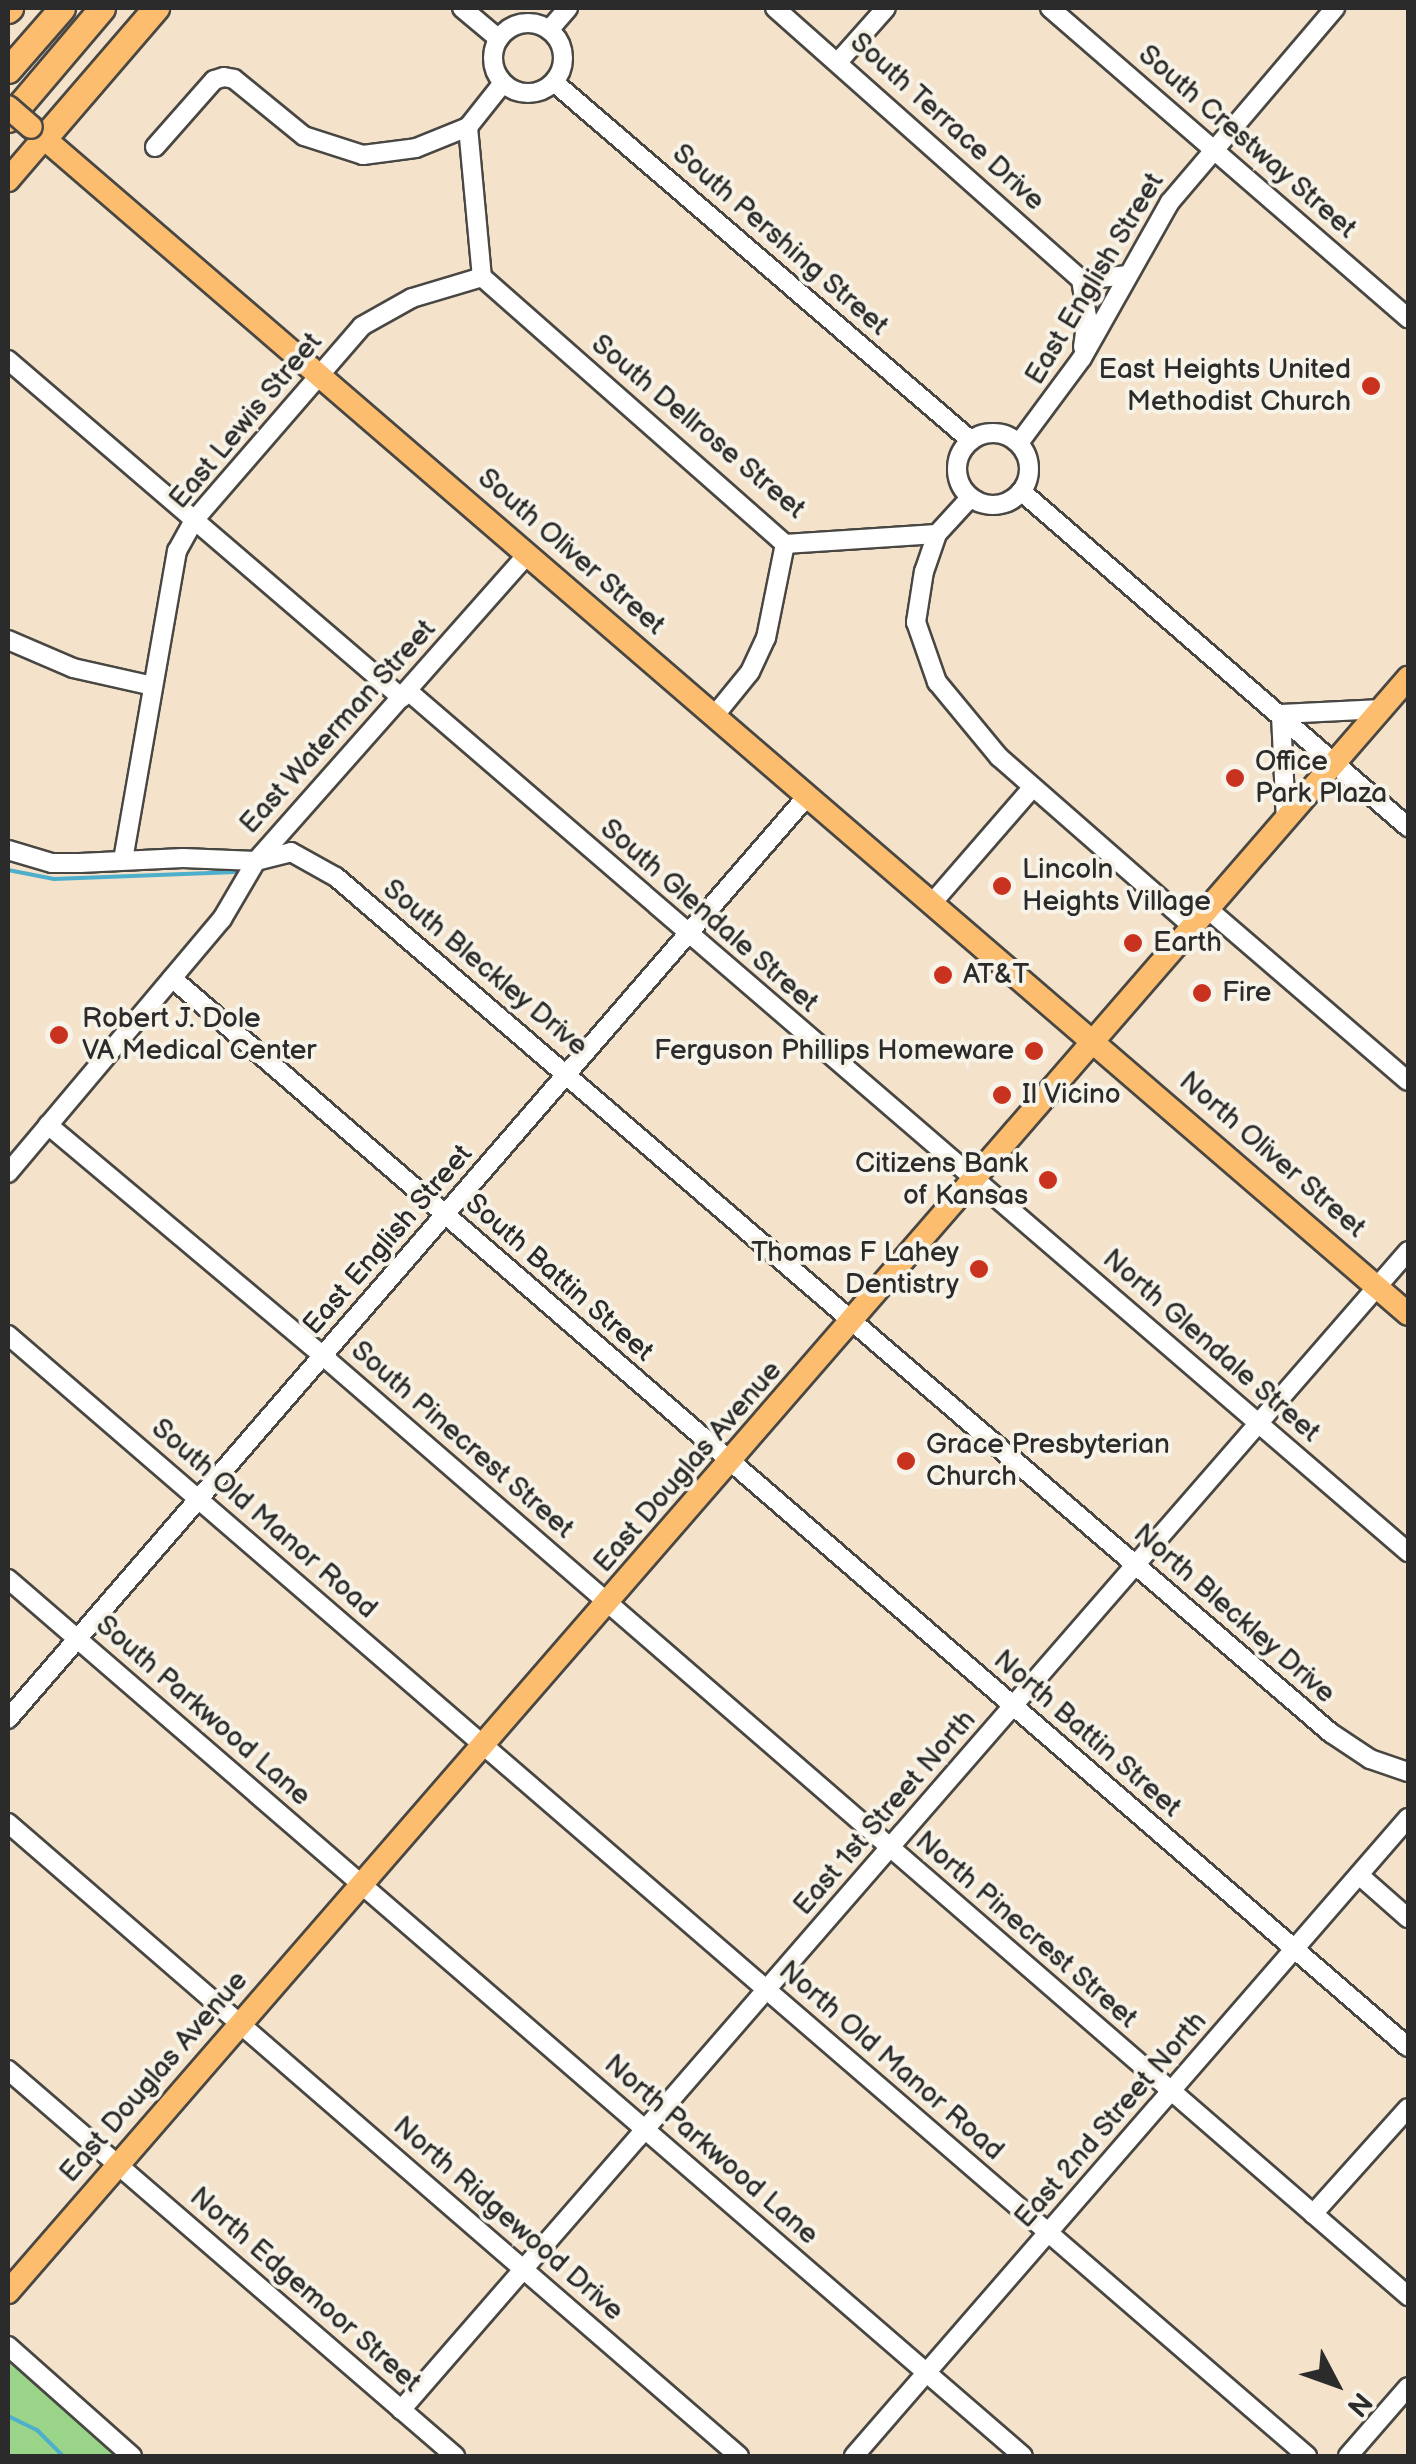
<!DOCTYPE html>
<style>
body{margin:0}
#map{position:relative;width:1416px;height:2464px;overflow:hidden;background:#f4e3ca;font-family:"Balsamiq Sans",sans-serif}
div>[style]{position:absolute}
.green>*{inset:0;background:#9ad488}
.stream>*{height:4px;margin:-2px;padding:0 2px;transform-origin:2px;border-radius:2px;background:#4dafcc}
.roads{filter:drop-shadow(2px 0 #494743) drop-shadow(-2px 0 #494743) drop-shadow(0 2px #494743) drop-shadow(0 -2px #494743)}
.minor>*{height:18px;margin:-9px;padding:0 9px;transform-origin:9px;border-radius:9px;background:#fff}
.minor>.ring{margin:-9px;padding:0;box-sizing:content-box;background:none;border:18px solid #fff;border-radius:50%}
.major>*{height:22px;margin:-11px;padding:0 11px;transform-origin:11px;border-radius:11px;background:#fcbd6f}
.highway>*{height:25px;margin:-12.5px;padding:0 12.5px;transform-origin:12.5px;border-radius:12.5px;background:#fcbd6f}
.bridges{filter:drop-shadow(2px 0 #494743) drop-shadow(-2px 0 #494743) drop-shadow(0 2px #494743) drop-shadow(0 -2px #494743)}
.major-bridge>*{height:22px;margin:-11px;padding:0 11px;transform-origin:11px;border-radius:11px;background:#fcbd6f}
.dots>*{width:28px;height:28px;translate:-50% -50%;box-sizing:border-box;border:5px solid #f7f3e8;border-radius:50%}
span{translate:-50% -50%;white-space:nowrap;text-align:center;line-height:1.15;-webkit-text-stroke:8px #f7f3e8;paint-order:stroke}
.street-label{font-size:28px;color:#2b2b2b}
.poi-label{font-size:28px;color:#2b2b2b}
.right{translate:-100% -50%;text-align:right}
.left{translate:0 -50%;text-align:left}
.frame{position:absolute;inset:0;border:10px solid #2b2b2b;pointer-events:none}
.north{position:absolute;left:1286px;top:2334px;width:100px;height:100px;-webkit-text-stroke:8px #f7f3e8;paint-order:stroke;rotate:131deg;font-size:28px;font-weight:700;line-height:40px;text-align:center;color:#2b2b2b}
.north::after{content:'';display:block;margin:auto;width:35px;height:45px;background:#2b2b2b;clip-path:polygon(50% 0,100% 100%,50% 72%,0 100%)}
</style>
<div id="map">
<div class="green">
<i style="clip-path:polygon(8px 2353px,125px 2456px,8px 2456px)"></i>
</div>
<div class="stream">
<i style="left:8px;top:870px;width:47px;rotate:11.1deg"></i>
<i style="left:54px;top:879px;width:182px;rotate:-2.2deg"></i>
<i style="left:8px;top:2416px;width:32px;rotate:26deg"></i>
<i style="left:37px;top:2430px;width:37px;rotate:45deg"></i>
</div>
<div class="roads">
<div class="minor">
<i style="left:462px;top:8px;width:48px;rotate:40deg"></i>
<i style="left:775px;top:8px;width:409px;rotate:41.6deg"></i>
<i style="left:1050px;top:8px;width:474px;rotate:40.9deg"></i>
<i class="ring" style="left:493px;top:23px;width:52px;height:52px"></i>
<i style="left:549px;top:30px;width:29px;rotate:-49deg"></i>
<i style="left:838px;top:62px;width:72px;rotate:-48.4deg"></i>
<i style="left:555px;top:83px;width:546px;rotate:40.69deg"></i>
<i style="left:468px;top:127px;width:151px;rotate:84.7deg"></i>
<i style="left:482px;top:277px;width:404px;rotate:41.4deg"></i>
<i style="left:785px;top:544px;width:152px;rotate:-3.8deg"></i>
<i style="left:937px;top:534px;width:39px;rotate:109deg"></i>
<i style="left:924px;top:571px;width:52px;rotate:98.9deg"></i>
<i style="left:916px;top:622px;width:64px;rotate:70.7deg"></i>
<i style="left:937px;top:682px;width:97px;rotate:50.4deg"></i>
<i style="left:999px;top:757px;width:259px;rotate:41.2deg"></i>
<i style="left:155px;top:147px;width:89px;rotate:-48.6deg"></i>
<i style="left:214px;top:80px;width:10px;rotate:-17deg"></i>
<i style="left:224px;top:77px;width:10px;rotate:11deg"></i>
<i style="left:234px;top:79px;width:90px;rotate:39.2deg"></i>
<i style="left:304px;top:136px;width:62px;rotate:17.9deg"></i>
<i style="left:363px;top:155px;width:53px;rotate:-7.5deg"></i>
<i style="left:416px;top:148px;width:56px;rotate:-22deg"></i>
<i style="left:468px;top:127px;width:56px;rotate:-51.5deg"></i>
<i style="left:1083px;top:347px;width:30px;rotate:-82deg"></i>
<i style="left:1087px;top:317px;width:37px;rotate:-99deg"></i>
<i style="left:1081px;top:280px;width:47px;rotate:-6.1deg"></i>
<i style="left:8px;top:360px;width:519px;rotate:40.63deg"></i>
<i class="ring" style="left:957px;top:433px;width:54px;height:54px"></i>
<i style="left:1019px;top:443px;width:106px;rotate:-53.5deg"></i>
<i style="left:1082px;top:358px;width:179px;rotate:-60.6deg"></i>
<i style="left:1170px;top:202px;width:255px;rotate:-49.6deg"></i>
<i style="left:1021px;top:491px;width:513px;rotate:40.97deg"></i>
<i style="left:937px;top:534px;width:49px;rotate:-47.5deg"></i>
<i style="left:8px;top:640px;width:71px;rotate:23.3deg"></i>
<i style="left:73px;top:668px;width:82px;rotate:12.7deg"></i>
<i style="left:408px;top:691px;width:1320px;rotate:40.73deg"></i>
<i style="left:715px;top:715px;width:55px;rotate:-50.9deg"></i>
<i style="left:750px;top:672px;width:38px;rotate:-65deg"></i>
<i style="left:766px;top:638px;width:96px;rotate:-78.6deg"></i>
<i style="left:1286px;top:821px;width:107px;rotate:-92.7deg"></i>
<i style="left:1281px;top:714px;width:101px;rotate:-2.8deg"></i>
<i style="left:8px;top:850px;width:46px;rotate:16.5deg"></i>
<i style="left:52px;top:863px;width:28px"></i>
<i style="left:80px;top:863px;width:103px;rotate:-2.8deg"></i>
<i style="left:183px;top:858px;width:73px;rotate:2.4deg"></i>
<i style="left:256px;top:861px;width:36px;rotate:-14deg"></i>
<i style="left:291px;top:852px;width:51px;rotate:29.1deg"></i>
<i style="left:336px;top:877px;width:1313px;rotate:40.71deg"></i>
<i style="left:1331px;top:1733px;width:47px;rotate:33.7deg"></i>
<i style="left:1370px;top:1759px;width:40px;rotate:18.9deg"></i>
<i style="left:123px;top:860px;width:314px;rotate:-80.1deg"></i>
<i style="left:177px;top:551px;width:37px;rotate:-61deg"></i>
<i style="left:195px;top:519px;width:255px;rotate:-49.1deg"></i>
<i style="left:362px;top:326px;width:57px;rotate:-29.2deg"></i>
<i style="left:412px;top:298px;width:73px;rotate:-16.7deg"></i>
<i style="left:933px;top:902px;width:152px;rotate:-49deg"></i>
<i style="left:1209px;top:910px;width:262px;rotate:40.7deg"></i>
<i style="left:172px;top:978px;width:1634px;rotate:40.86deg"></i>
<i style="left:48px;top:1125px;width:359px;rotate:40deg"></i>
<i style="left:323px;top:1356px;width:1436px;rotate:40.9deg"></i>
<i style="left:8px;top:1173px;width:332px;rotate:-49.9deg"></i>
<i style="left:222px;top:919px;width:67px;rotate:-59.6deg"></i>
<i style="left:256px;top:861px;width:410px;rotate:-48.5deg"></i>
<i style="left:8px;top:1335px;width:1716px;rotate:40.79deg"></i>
<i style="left:8px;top:1579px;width:1341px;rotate:40.83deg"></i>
<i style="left:8px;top:1719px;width:1222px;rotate:-49.11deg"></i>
<i style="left:8px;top:1823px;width:967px;rotate:40.89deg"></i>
<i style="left:1359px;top:1875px;width:65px;rotate:41.3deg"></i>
<i style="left:8px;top:2070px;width:591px;rotate:40.81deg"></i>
<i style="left:1313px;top:2214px;width:142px;rotate:-48.1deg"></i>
<i style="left:8px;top:2346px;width:166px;rotate:41.6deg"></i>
<i style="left:401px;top:2410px;width:1535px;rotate:-49.01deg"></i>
<i style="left:854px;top:2456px;width:845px;rotate:-49.03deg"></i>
<i style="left:1348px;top:2456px;width:91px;rotate:-49deg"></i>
</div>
<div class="major">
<i style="left:31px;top:127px;width:1818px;rotate:40.76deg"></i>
<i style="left:8px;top:180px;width:55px;rotate:-49.4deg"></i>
<i style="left:8px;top:2292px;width:2137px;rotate:-49.06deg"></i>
</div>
<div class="highway">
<i style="left:8px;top:10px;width:3px;rotate:-45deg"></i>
<i style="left:8px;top:70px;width:82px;rotate:-48.9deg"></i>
<i style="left:8px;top:119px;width:145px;rotate:-49.7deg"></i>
<i style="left:44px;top:138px;width:172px;rotate:-49.3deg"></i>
</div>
</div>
<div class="bridges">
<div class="major-bridge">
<i style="left:8px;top:107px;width:30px;rotate:41deg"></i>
</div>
</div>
<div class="dots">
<i style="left:1371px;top:386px;background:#c8321e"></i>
<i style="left:1235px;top:778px;background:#c8321e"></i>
<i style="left:1002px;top:886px;background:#c8321e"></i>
<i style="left:1133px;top:943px;background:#c8321e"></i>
<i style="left:943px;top:975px;background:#c8321e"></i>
<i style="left:1202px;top:993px;background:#c8321e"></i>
<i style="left:59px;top:1035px;background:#c8321e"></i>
<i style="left:1034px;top:1051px;background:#c8321e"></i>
<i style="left:1002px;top:1095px;background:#c8321e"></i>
<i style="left:1048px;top:1180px;background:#c8321e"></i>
<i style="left:979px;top:1269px;background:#c8321e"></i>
<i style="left:906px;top:1461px;background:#c8321e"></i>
</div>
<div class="street-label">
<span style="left:947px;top:122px;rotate:42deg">South Terrace Drive</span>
<span style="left:1247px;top:142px;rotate:41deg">South Crestway Street</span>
<span style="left:780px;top:240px;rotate:41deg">South Pershing Street</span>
<span style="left:1095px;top:279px;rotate:-59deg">East English Street</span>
<span style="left:246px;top:421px;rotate:-50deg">East Lewis Street</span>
<span style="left:698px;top:427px;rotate:40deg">South Dellrose Street</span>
<span style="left:571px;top:552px;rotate:41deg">South Oliver Street</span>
<span style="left:338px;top:727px;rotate:-48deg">East Waterman Street</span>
<span style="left:709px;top:916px;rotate:41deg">South Glendale Street</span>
<span style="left:485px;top:968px;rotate:40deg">South Bleckley Drive</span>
<span style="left:1272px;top:1155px;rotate:41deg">North Oliver Street</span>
<span style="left:388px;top:1240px;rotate:-49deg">East English Street</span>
<span style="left:559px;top:1278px;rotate:41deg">South Battin Street</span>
<span style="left:1211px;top:1346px;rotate:41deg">North Glendale Street</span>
<span style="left:462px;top:1440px;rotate:41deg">South Pinecrest Street</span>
<span style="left:688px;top:1467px;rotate:-49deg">East Douglas Avenue</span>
<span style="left:264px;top:1519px;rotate:41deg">South Old Manor Road</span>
<span style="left:1234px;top:1614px;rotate:41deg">North Bleckley Drive</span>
<span style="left:203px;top:1711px;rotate:41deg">South Parkwood Lane</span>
<span style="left:1087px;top:1734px;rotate:41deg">North Battin Street</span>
<span style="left:885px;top:1813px;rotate:-49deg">East 1st Street North</span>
<span style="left:1026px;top:1930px;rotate:41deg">North Pinecrest Street</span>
<span style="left:891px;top:2061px;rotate:41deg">North Old Manor Road</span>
<span style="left:154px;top:2077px;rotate:-49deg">East Douglas Avenue</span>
<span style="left:1111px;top:2120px;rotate:-49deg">East 2nd Street North</span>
<span style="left:711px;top:2150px;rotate:41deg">North Parkwood Lane</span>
<span style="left:508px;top:2219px;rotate:41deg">North Ridgewood Drive</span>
<span style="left:305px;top:2290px;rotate:41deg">North Edgemoor Street</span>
</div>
<div class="poi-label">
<span class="right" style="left:1351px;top:386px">East Heights United<br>Methodist Church</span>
<span class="left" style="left:1255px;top:778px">Office<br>Park Plaza</span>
<span class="left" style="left:1022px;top:886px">Lincoln<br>Heights Village</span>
<span class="left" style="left:1153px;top:943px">Earth</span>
<span class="left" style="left:963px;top:975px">AT&amp;T</span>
<span class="left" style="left:1222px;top:993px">Fire</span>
<span class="left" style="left:82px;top:1035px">Robert J. Dole<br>VA Medical Center</span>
<span class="right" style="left:1014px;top:1051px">Ferguson Phillips Homeware</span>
<span class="left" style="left:1022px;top:1095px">Il Vicino</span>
<span class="right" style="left:1028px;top:1180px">Citizens Bank<br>of Kansas</span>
<span class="right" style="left:959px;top:1269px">Thomas F Lahey<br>Dentistry</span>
<span class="left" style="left:926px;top:1461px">Grace Presbyterian<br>Church</span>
</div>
<div class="frame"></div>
<div class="north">N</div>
</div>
